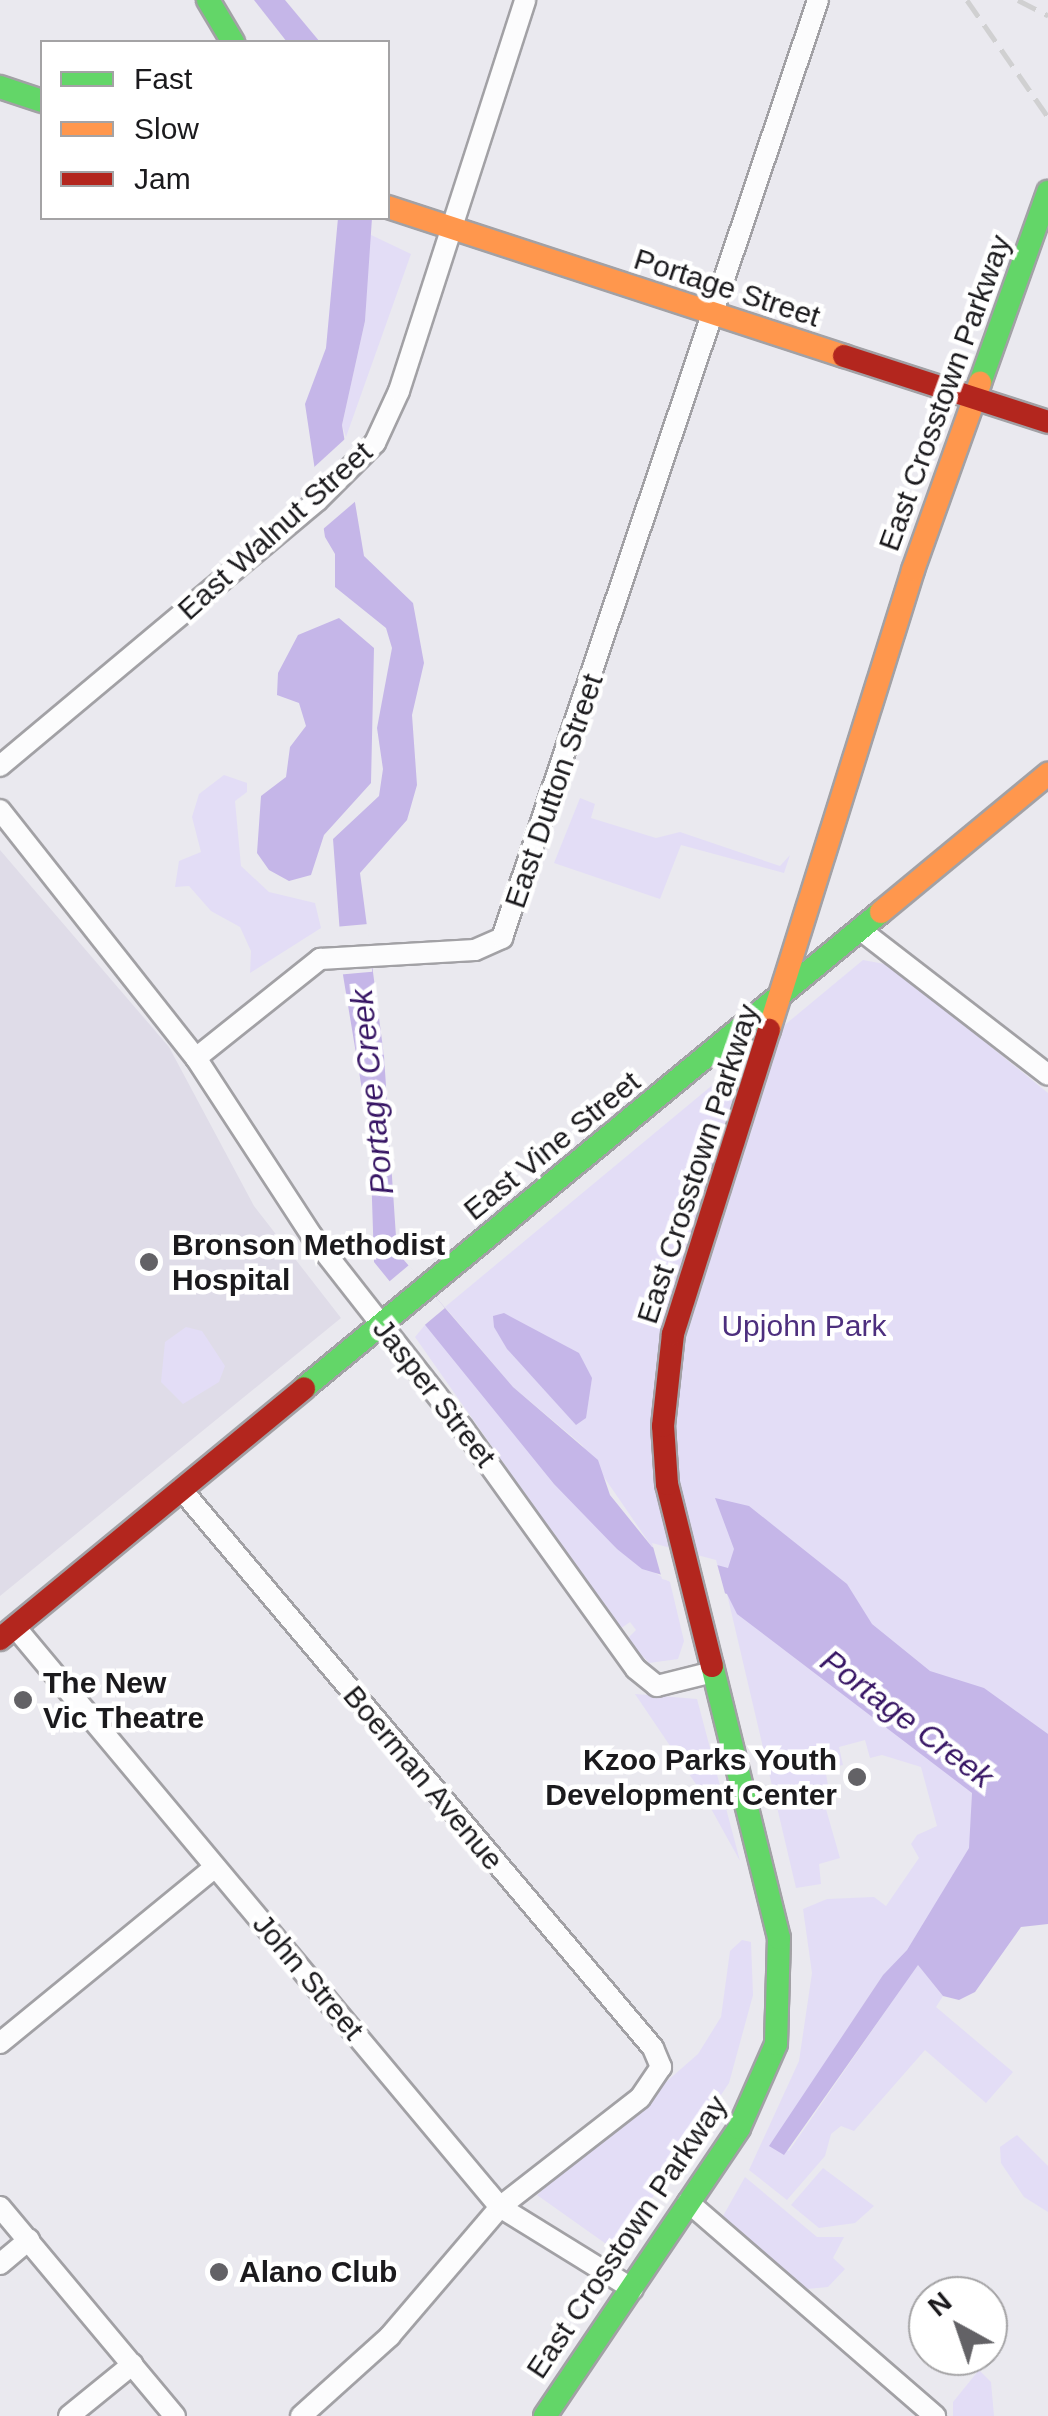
<!DOCTYPE html>
<style>
body{margin:0}
#map{position:relative;width:1048px;height:2416px;overflow:hidden;background:#eae9ef;font-family:Arial,sans-serif}
div>[style]{position:absolute}
.built>*{inset:0;background:#dfdce8}
.green>*{inset:0;background:#e3ddf6}
.water>*{inset:0;background:#c5b6e8}
.pier>*{inset:0;background:#eae9ef;transform-origin:0 0}
.roads{filter:drop-shadow(2px 0 #a2a1a5) drop-shadow(-2px 0 #a2a1a5) drop-shadow(0 2px #a2a1a5) drop-shadow(0 -2px #a2a1a5)}
.street>*{height:20px;margin:-10px;padding:0 10px;transform-origin:10px;border-radius:10px;background:#fcfcfd}
.fast>*{height:22px;margin:-11px;padding:0 11px;transform-origin:11px;border-radius:11px;background:#63d668}
.slow>*{height:22px;margin:-11px;padding:0 11px;transform-origin:11px;border-radius:11px;background:#ff974d}
.jam>*{height:22px;margin:-11px;padding:0 11px;transform-origin:11px;border-radius:11px;background:#b3261e}
.rail>*{height:5px;margin-top:-2.5px;transform-origin:0;background:repeating-linear-gradient(90deg,#d0d0d1 0 20px,transparent 0 30px)}
.dots>*{width:28px;height:28px;translate:-50% -50%;box-sizing:border-box;border:5px solid #fff;border-radius:50%}
span{translate:-50% -50%;white-space:nowrap;text-align:center;line-height:1.15;-webkit-text-stroke:9px #fff;paint-order:stroke}
.street-label{font-size:30px;color:#1b1a1d}
.poi-label{font-size:30px;color:#1b1a1d;font-weight:700}
.left{translate:0 -50%;text-align:left}
.right{translate:-100% -50%;text-align:right}
.park-label{font-size:30px;color:#4d2f7e}
.water-label{font-size:32px;color:#371564;font-style:italic}
.legend{position:absolute;left:40px;top:40px;width:350px;height:180px;box-sizing:border-box;background:#fff;border:2px solid #a4a3a5;margin:0;padding:12px 18px;list-style:none;font-size:30px;color:#1b1a1d}
.legend li{display:flex;align-items:center;gap:20px;height:50px}
.legend b{width:50px;border:2px solid #a4a3a5}
.north{position:absolute;left:908px;top:2276px;width:100px;height:100px;box-sizing:border-box;background:#fff;border:2px solid #a4a3a5;border-radius:50%;rotate:320deg;font-size:28px;font-weight:700;line-height:40px;text-align:center;color:#1b1a1d}
.north::after{content:'';display:block;margin:auto;width:35px;height:45px;background:#636266;clip-path:polygon(50% 0,100% 100%,50% 72%,0 100%)}
</style>
<div id="map">
<div class="built">
<i style="clip-path:polygon(0 850px,169px 1047px,254px 1206px,341px 1318px,0 1596px)"></i>
</div>
<div class="green">
<i style="clip-path:polygon(369px 234px,411px 254px,346px 437px,342px 425px,365px 321px)"></i>
<i style="clip-path:polygon(224px 775px,247px 783px,247px 792px,235px 801px,241px 866px,269px 892px,315px 903px,321px 928px,250px 973px,251px 951px,240px 927px,211px 911px,189px 886px,175px 887px,179px 861px,201px 852px,192px 817px,199px 794px)"></i>
<i style="clip-path:polygon(580px 798px,595px 804px,591px 818px,656px 838px,680px 832px,780px 866px,790px 855px,784px 873px,681px 845px,660px 899px,554px 863px)"></i>
<i style="clip-path:polygon(863px 960px,890px 965px,1048px 1093px,1048px 1802px,729px 1569px,652px 1547px,582px 1445px,513px 1387px,445px 1307px)"></i>
<i style="clip-path:polygon(425px 1325px,617px 1549px,670px 1582px,684px 1641px,678px 1659px,649px 1663px,627px 1639px,636px 1630px,630px 1622px,620px 1629px,415px 1337px)"></i>
<i style="clip-path:polygon(186px 1327px,202px 1331px,225px 1366px,219px 1382px,183px 1404px,161px 1382px,165px 1342px)"></i>
<i style="clip-path:polygon(727px 1594px,972px 1793px,970px 1848px,907px 1950px,883px 1975px,770px 2146px,789px 2151px,918px 1964px,943px 1996px,936px 2007px,1013px 2072px,986px 2103px,925px 2050px,854px 2131px,841px 2126px,831px 2134px,825px 2156px,787px 2200px,749px 2170px,799px 2061px,812px 1973px,803px 1909px,827px 1899px,874px 1897px,886px 1906px,919px 1858px,911px 1844px,917px 1835px,937px 1826px,921px 1767px,882px 1755px,870px 1758px,865px 1740px,839px 1747px,843px 1765px,825px 1769px,828px 1785px,820px 1788px,840px 1858px,819px 1864px,821px 1884px,796px 1888px)"></i>
<i style="clip-path:polygon(635px 1694px,697px 1699px,740px 1861px,704px 1796px)"></i>
<i style="clip-path:polygon(742px 1940px,751px 1942px,753px 1995px,729px 2083px,620px 2246px,609px 2246px,537px 2195px,698px 2054px,721px 2017px,730px 1951px)"></i>
<i style="clip-path:polygon(1017px 2135px,1048px 2166px,1048px 2212px,1024px 2197px,1001px 2163px,1000px 2147px)"></i>
<i style="clip-path:polygon(823px 2168px,874px 2206px,855px 2223px,819px 2228px,791px 2205px)"></i>
<i style="clip-path:polygon(745px 2177px,817px 2237px,844px 2237px,833px 2258px,845px 2269px,828px 2287px,807px 2289px,723px 2216px)"></i>
<i style="clip-path:polygon(979px 2370px,991px 2382px,994px 2416px,953px 2416px,953px 2402px)"></i>
</div>
<div class="water">
<i style="clip-path:polygon(254px 0,285px 0,320px 42px,287px 42px)"></i>
<i style="clip-path:polygon(338px 218px,372px 218px,365px 321px,342px 425px,364px 556px,413px 603px,424px 663px,412px 715px,417px 785px,407px 820px,360px 873px,384px 1056px,397px 1252px,513px 1387px,598px 1460px,610px 1495px,652px 1547px,728px 1568px,734px 1549px,715px 1498px,749px 1506px,847px 1584px,872px 1624px,930px 1671px,984px 1688px,1048px 1734px,1048px 1924px,1021px 1927px,975px 1992px,959px 2000px,943px 1996px,918px 1965px,784px 2155px,769px 2146px,883px 1975px,907px 1950px,969px 1848px,972px 1793px,737px 1614px,727px 1594px,642px 1569px,617px 1549px,554px 1484px,374px 1262px,370px 1138px,343px 975px,333px 839px,379px 796px,383px 769px,377px 728px,392px 648px,386px 628px,335px 587px,335px 554px,325px 537px,305px 404px,326px 348px)"></i>
<i style="clip-path:polygon(339px 618px,374px 648px,371px 783px,324px 835px,311px 875px,289px 881px,269px 870px,257px 853px,261px 796px,286px 777px,290px 747px,306px 726px,299px 703px,277px 695px,278px 673px,298px 635px)"></i>
<i style="clip-path:polygon(504px 1313px,579px 1353px,592px 1378px,586px 1418px,576px 1425px,507px 1349px,494px 1327px,493px 1316px)"></i>
</div>
<div class="pier">
<i style="clip-path:polygon(346px 438px,357px 500px,322px 530px,311px 470px)"></i>
<i style="left:368px;top:924px;width:48px;height:31px;rotate:85deg"></i>
<i style="left:409px;top:1265px;width:56px;height:28px;rotate:50deg"></i>
<i style="clip-path:polygon(652px 1543px,716px 1560px,726px 1597px,662px 1579px)"></i>
</div>
<div class="roads">
<div class="street">
<i style="left:0;top:766px;width:413px;rotate:-39.9deg"></i>
<i style="left:317px;top:501px;width:82px;rotate:-45deg"></i>
<i style="left:375px;top:443px;width:57px;rotate:-65.2deg"></i>
<i style="left:399px;top:391px;width:411px;rotate:-72.1deg"></i>
<i style="left:0;top:810px;width:316px;rotate:51.7deg"></i>
<i style="left:196px;top:1058px;width:212px;rotate:56.9deg"></i>
<i style="left:312px;top:1236px;width:243px;rotate:51.9deg"></i>
<i style="left:462px;top:1427px;width:298px;rotate:54.3deg"></i>
<i style="left:636px;top:1669px;width:27px;rotate:39deg"></i>
<i style="left:657px;top:1686px;width:58px;rotate:-14deg"></i>
<i style="left:862px;top:931px;width:235px;rotate:37.7deg"></i>
<i style="left:196px;top:1058px;width:159px;rotate:-38.6deg"></i>
<i style="left:320px;top:959px;width:155px;rotate:-3.3deg"></i>
<i style="left:475px;top:950px;width:30px;rotate:-24deg"></i>
<i style="left:502px;top:938px;width:990px;rotate:-71.38deg"></i>
<i style="left:181px;top:1489px;width:732px;rotate:49.82deg"></i>
<i style="left:653px;top:2048px;width:21px;rotate:67deg"></i>
<i style="left:661px;top:2067px;width:37px;rotate:124deg"></i>
<i style="left:640px;top:2098px;width:177px;rotate:142.1deg"></i>
<i style="left:500px;top:2207px;width:170px;rotate:130.5deg"></i>
<i style="left:390px;top:2336px;width:120px;rotate:138deg"></i>
<i style="left:15px;top:1627px;width:756px;rotate:50.1deg"></i>
<i style="left:500px;top:2207px;width:156px;rotate:31.7deg"></i>
<i style="left:0;top:2043px;width:278px;rotate:-39.3deg"></i>
<i style="left:688px;top:2202px;width:327px;rotate:40.9deg"></i>
<i style="left:0;top:2207px;width:273px;rotate:50.1deg"></i>
<i style="left:0;top:2264px;width:38px;rotate:-40deg"></i>
<i style="left:69px;top:2416px;width:82px;rotate:-39.1deg"></i>
</div>
<div class="fast">
<i style="left:208px;top:0;width:49px;rotate:59.2deg"></i>
<i style="left:0;top:87px;width:44px;rotate:18.4deg"></i>
<i style="left:980px;top:383px;width:203px;rotate:-70.4deg"></i>
<i style="left:304px;top:1388px;width:748px;rotate:-39.52deg"></i>
<i style="left:545px;top:2416px;width:347px;rotate:-56deg"></i>
<i style="left:739px;top:2128px;width:92px;rotate:-66.2deg"></i>
<i style="left:776px;top:2044px;width:106px;rotate:-88.4deg"></i>
<i style="left:779px;top:1938px;width:280px;rotate:-103.8deg"></i>
</div>
<div class="slow">
<i style="left:388px;top:207px;width:480px;rotate:18.1deg"></i>
<i style="left:881px;top:912px;width:217px;rotate:-39.6deg"></i>
<i style="left:769px;top:1030px;width:482px;rotate:-72.6deg"></i>
<i style="left:913px;top:570px;width:199px;rotate:-70.3deg"></i>
</div>
<div class="jam">
<i style="left:844px;top:356px;width:214px;rotate:17.9deg"></i>
<i style="left:0;top:1639px;width:394px;rotate:-39.5deg"></i>
<i style="left:712px;top:1666px;width:187px;rotate:-103.9deg"></i>
<i style="left:667px;top:1484px;width:58px;rotate:-93.9deg"></i>
<i style="left:663px;top:1426px;width:93px;rotate:-83.8deg"></i>
<i style="left:673px;top:1334px;width:319px;rotate:-72.5deg"></i>
</div>
</div>
<div class="rail">
<i style="left:967px;top:0;width:142px;rotate:55.3deg"></i>
<i style="left:1018px;top:0;width:34px;rotate:27deg"></i>
</div>
<div class="dots">
<i style="left:149px;top:1262px;background:#636266"></i>
<i style="left:23px;top:1700px;background:#636266"></i>
<i style="left:857px;top:1777px;background:#636266"></i>
<i style="left:219px;top:2272px;background:#636266"></i>
</div>
<div class="street-label">
<span style="left:727px;top:288px;rotate:18deg">Portage Street</span>
<span style="left:945px;top:393px;rotate:-70deg">East Crosstown Parkway</span>
<span style="left:275px;top:531px;rotate:-42deg">East Walnut Street</span>
<span style="left:554px;top:791px;rotate:-71deg">East Dutton Street</span>
<span style="left:552px;top:1146px;rotate:-39deg">East Vine Street</span>
<span style="left:698px;top:1164px;rotate:-72deg">East Crosstown Parkway</span>
<span style="left:434px;top:1393px;rotate:52deg">Jasper Street</span>
<span style="left:423px;top:1778px;rotate:50deg">Boerman Avenue</span>
<span style="left:308px;top:1977px;rotate:50deg">John Street</span>
<span style="left:627px;top:2237px;rotate:-56deg">East Crosstown Parkway</span>
</div>
<div class="poi-label">
<span class="left" style="left:172px;top:1262px">Bronson Methodist<br>Hospital</span>
<span class="left" style="left:43px;top:1700px">The New<br>Vic Theatre</span>
<span class="right" style="left:837px;top:1777px">Kzoo Parks Youth<br>Development Center</span>
<span class="left" style="left:239px;top:2272px">Alano Club</span>
</div>
<div class="park-label">
<span style="left:804px;top:1326px">Upjohn Park</span>
</div>
<div class="water-label">
<span style="left:372px;top:1092px;rotate:-96deg">Portage Creek</span>
<span style="left:907px;top:1719px;rotate:37deg">Portage Creek</span>
</div>
<ul class="legend">
<li><b style="height:12px;background:#63d668"></b>Fast</li>
<li><b style="height:12px;background:#ff974d"></b>Slow</li>
<li><b style="height:12px;background:#b3261e"></b>Jam</li>
</ul>
<div class="north">N</div>
</div>
